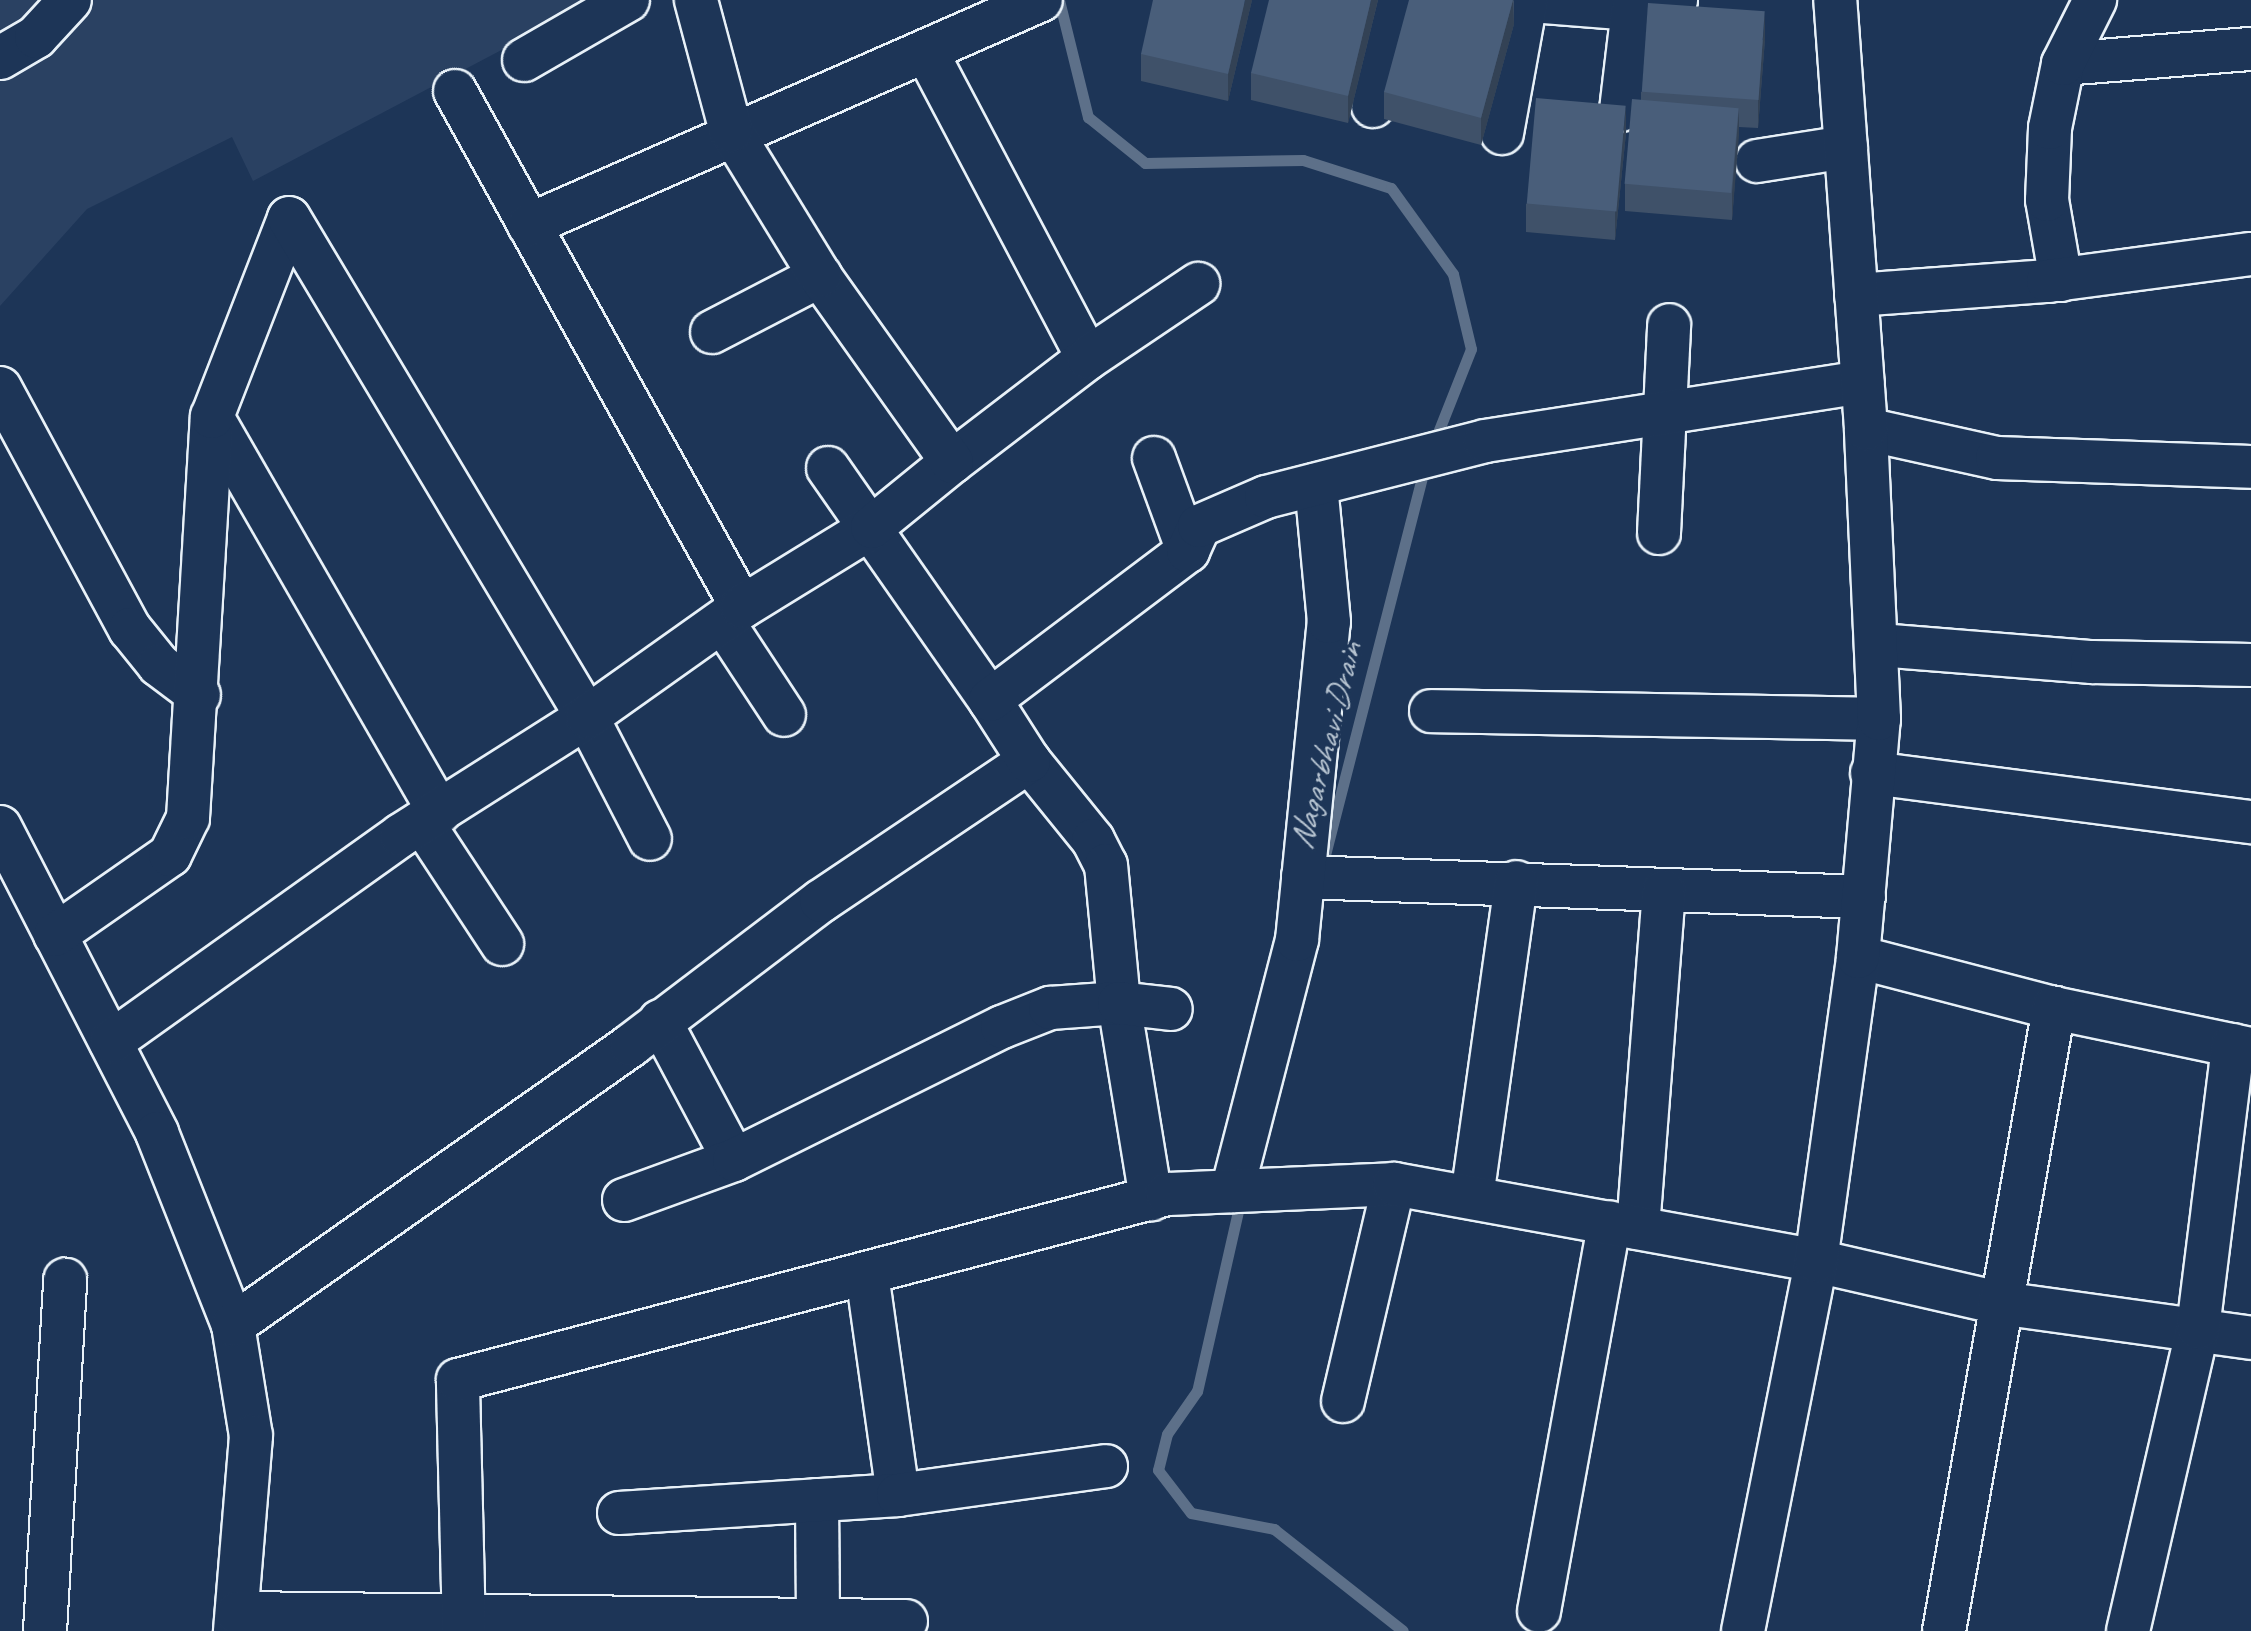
<!DOCTYPE html>
<style>
body{margin:0}
#map{position:relative;width:2251px;height:1631px;overflow:hidden;background:#1d3557;font-family:Caveat,sans-serif}
div>[style]{position:absolute}
.built>*{inset:0;background:#2a4162}
.stream>*{height:11px;margin:-5.5px;padding:0 5.5px;transform-origin:5.5px;border-radius:5.5px;background:#5d7089}
.roads{filter:drop-shadow(2px 0 #e8f1f8) drop-shadow(-2px 0 #e8f1f8) drop-shadow(0 2px #e8f1f8) drop-shadow(0 -2px #e8f1f8)}
.minor>*{height:42px;margin:-21px;padding:0 21px;transform-origin:21px;border-radius:21px;background:#1d3557}
.wall>*{inset:0;background:#3f5169}
.shaded-wall>*{inset:0;background:#334255}
.building>*{inset:0;background:#495e7a;transform-origin:0 0}
span{translate:-50% -50%;white-space:nowrap;text-align:center;line-height:1.15;-webkit-text-stroke:7px #1d3557;paint-order:stroke}
.water-label{font-size:34px;color:#b7c4d1;font-style:italic}
</style>
<div id="map">
<div class="built">
<i style="clip-path:polygon(0 0,596px 0,253px 181px,232px 137px,87px 209px,0 306px)"></i>
</div>
<div class="stream">
<i style="left:1059px;top:0;width:121px;rotate:76.1deg"></i>
<i style="left:1088px;top:117px;width:73px;rotate:38.9deg"></i>
<i style="left:1145px;top:163px;width:158px;rotate:-1.1deg"></i>
<i style="left:1303px;top:160px;width:92px;rotate:17.7deg"></i>
<i style="left:1391px;top:188px;width:106px;rotate:54.2deg"></i>
<i style="left:1453px;top:274px;width:77px;rotate:76.5deg"></i>
<i style="left:1471px;top:349px;width:103px;rotate:111.6deg"></i>
<i style="left:1324px;top:859px;width:407px;rotate:-75.6deg"></i>
<i style="left:1241px;top:1198px;width:198px;rotate:102.8deg"></i>
<i style="left:1197px;top:1391px;width:52px;rotate:124.9deg"></i>
<i style="left:1167px;top:1434px;width:37px;rotate:104deg"></i>
<i style="left:1158px;top:1470px;width:54px;rotate:52.5deg"></i>
<i style="left:1191px;top:1513px;width:85px;rotate:10.9deg"></i>
<i style="left:1274px;top:1529px;width:164px;rotate:38.3deg"></i>
</div>
<div class="roads">
<div class="minor">
<i style="left:1519px;top:0;width:114px;rotate:4.5deg"></i>
<i style="left:1633px;top:9px;width:44px;rotate:-11.8deg"></i>
<i style="left:926px;top:51px;width:347px;rotate:62.2deg"></i>
<i style="left:1088px;top:358px;width:171px;rotate:142.6deg"></i>
<i style="left:0;top:58px;width:42px;rotate:-30.3deg"></i>
<i style="left:36px;top:37px;width:50px;rotate:-47.4deg"></i>
<i style="left:524px;top:60px;width:120px;rotate:-30deg"></i>
<i style="left:2063px;top:64px;width:189px;rotate:-4.6deg"></i>
<i style="left:455px;top:91px;width:590px;rotate:60.92deg"></i>
<i style="left:1373px;top:106px;width:109px;rotate:-76.2deg"></i>
<i style="left:1621px;top:110px;width:102px;rotate:-83.2deg"></i>
<i style="left:1502px;top:133px;width:134px;rotate:-79.7deg"></i>
<i style="left:1757px;top:161px;width:90px;rotate:-8.9deg"></i>
<i style="left:529px;top:225px;width:559px;rotate:-23.72deg"></i>
<i style="left:2061px;top:280px;width:81px;rotate:-99.9deg"></i>
<i style="left:2047px;top:200px;width:72px;rotate:-87.6deg"></i>
<i style="left:2050px;top:128px;width:65px;rotate:-78.5deg"></i>
<i style="left:2063px;top:64px;width:72px;rotate:-63.4deg"></i>
<i style="left:1856px;top:295px;width:193px;rotate:-4.2deg"></i>
<i style="left:2048px;top:281px;width:205px;rotate:-7.6deg"></i>
<i style="left:712px;top:332px;width:122px;rotate:-27.4deg"></i>
<i style="left:1088px;top:358px;width:133px;rotate:-33.9deg"></i>
<i style="left:0;top:388px;width:274px;rotate:61.7deg"></i>
<i style="left:130px;top:629px;width:46px;rotate:51.1deg"></i>
<i style="left:159px;top:665px;width:50px;rotate:36.9deg"></i>
<i style="left:212px;top:417px;width:456px;rotate:60.1deg"></i>
<i style="left:1866px;top:429px;width:134px;rotate:12.5deg"></i>
<i style="left:1997px;top:458px;width:254px;rotate:2deg"></i>
<i style="left:1154px;top:458px;width:99px;rotate:69.9deg"></i>
<i style="left:828px;top:468px;width:283px;rotate:55.1deg"></i>
<i style="left:1659px;top:533px;width:208px;rotate:-87.2deg"></i>
<i style="left:723px;top:622px;width:111px;rotate:56.7deg"></i>
<i style="left:1879px;top:645px;width:214px;rotate:4.6deg"></i>
<i style="left:2092px;top:662px;width:159px;rotate:1.1deg"></i>
<i style="left:1431px;top:711px;width:448px;rotate:1deg"></i>
<i style="left:1029px;top:761px;width:102px;rotate:51deg"></i>
<i style="left:1093px;top:840px;width:28px;rotate:63deg"></i>
<i style="left:1106px;top:865px;width:139px;rotate:84.6deg"></i>
<i style="left:1119px;top:1003px;width:199px;rotate:80.7deg"></i>
<i style="left:1872px;top:773px;width:382px;rotate:7.4deg"></i>
<i style="left:422px;top:822px;width:146px;rotate:56.7deg"></i>
<i style="left:0;top:827px;width:344px;rotate:62.8deg"></i>
<i style="left:157px;top:1133px;width:206px;rotate:68.4deg"></i>
<i style="left:233px;top:1325px;width:112px;rotate:80.8deg"></i>
<i style="left:251px;top:1436px;width:196px;rotate:94.7deg"></i>
<i style="left:1303px;top:877px;width:561px;rotate:2.04deg"></i>
<i style="left:55px;top:935px;width:140px;rotate:-34.8deg"></i>
<i style="left:170px;top:855px;width:41px;rotate:-64.1deg"></i>
<i style="left:188px;top:818px;width:402px;rotate:-86.6deg"></i>
<i style="left:212px;top:417px;width:213px;rotate:-68.8deg"></i>
<i style="left:289px;top:218px;width:581px;rotate:59.15deg"></i>
<i style="left:587px;top:717px;width:137px;rotate:62.7deg"></i>
<i style="left:1858px;top:957px;width:203px;rotate:14.6deg"></i>
<i style="left:2054px;top:1008px;width:201px;rotate:11.8deg"></i>
<i style="left:660px;top:1021px;width:157px;rotate:62deg"></i>
<i style="left:111px;top:1042px;width:356px;rotate:-35.5deg"></i>
<i style="left:401px;top:835px;width:220px;rotate:-32.4deg"></i>
<i style="left:587px;top:717px;width:190px;rotate:-35.4deg"></i>
<i style="left:742px;top:607px;width:153px;rotate:-31.6deg"></i>
<i style="left:872px;top:527px;width:103px;rotate:-39.1deg"></i>
<i style="left:952px;top:462px;width:228px;rotate:-125.4deg"></i>
<i style="left:820px;top:276px;width:170px;rotate:-121.5deg"></i>
<i style="left:731px;top:131px;width:136px;rotate:-105deg"></i>
<i style="left:1232px;top:1191px;width:259px;rotate:-75.5deg"></i>
<i style="left:1297px;top:940px;width:320px;rotate:-84.3deg"></i>
<i style="left:1329px;top:622px;width:138px;rotate:-95.4deg"></i>
<i style="left:1472px;top:1197px;width:318px;rotate:-82deg"></i>
<i style="left:624px;top:1200px;width:117px;rotate:-20deg"></i>
<i style="left:734px;top:1160px;width:299px;rotate:-26.4deg"></i>
<i style="left:1002px;top:1027px;width:52px;rotate:-21.6deg"></i>
<i style="left:1050px;top:1008px;width:69px;rotate:-4.1deg"></i>
<i style="left:1119px;top:1003px;width:52px;rotate:6.6deg"></i>
<i style="left:1638px;top:1228px;width:338px;rotate:-85.6deg"></i>
<i style="left:867px;top:1274px;width:223px;rotate:82deg"></i>
<i style="left:233px;top:1325px;width:487px;rotate:-35.1deg"></i>
<i style="left:631px;top:1045px;width:238px;rotate:-37.2deg"></i>
<i style="left:821px;top:901px;width:251px;rotate:-33.9deg"></i>
<i style="left:1029px;top:761px;width:72px;rotate:-122.6deg"></i>
<i style="left:990px;top:700px;width:248px;rotate:-37deg"></i>
<i style="left:1188px;top:551px;width:27px;rotate:-66deg"></i>
<i style="left:1199px;top:526px;width:73px;rotate:-23.4deg"></i>
<i style="left:1266px;top:497px;width:226px;rotate:-14.3deg"></i>
<i style="left:1485px;top:441px;width:382px;rotate:-8.9deg"></i>
<i style="left:1343px;top:1401px;width:223px;rotate:-76.8deg"></i>
<i style="left:817px;top:1500px;width:118px;rotate:89.5deg"></i>
<i style="left:619px;top:1513px;width:280px;rotate:-3.7deg"></i>
<i style="left:898px;top:1495px;width:210px;rotate:-7.9deg"></i>
<i style="left:1539px;top:1611px;width:395px;rotate:-79.7deg"></i>
<i style="left:237px;top:1613px;width:669px;rotate:0.69deg"></i>
<i style="left:45px;top:1631px;width:352px;rotate:-86.7deg"></i>
<i style="left:464px;top:1631px;width:251px;rotate:-91.4deg"></i>
<i style="left:458px;top:1380px;width:733px;rotate:-14.7deg"></i>
<i style="left:1167px;top:1194px;width:227px;rotate:-2.5deg"></i>
<i style="left:1394px;top:1184px;width:429px;rotate:10.3deg"></i>
<i style="left:1816px;top:1261px;width:189px;rotate:12.9deg"></i>
<i style="left:2000px;top:1303px;width:253px;rotate:7.9deg"></i>
<i style="left:1743px;top:1631px;width:377px;rotate:-78.8deg"></i>
<i style="left:1816px;top:1261px;width:307px;rotate:-82.1deg"></i>
<i style="left:1858px;top:957px;width:239px;rotate:-85deg"></i>
<i style="left:1879px;top:719px;width:290px;rotate:-92.6deg"></i>
<i style="left:1866px;top:429px;width:430px;rotate:-94.1deg"></i>
<i style="left:1944px;top:1631px;width:633px;rotate:-79.99deg"></i>
<i style="left:2128px;top:1631px;width:311px;rotate:-77deg"></i>
<i style="left:2198px;top:1328px;width:285px;rotate:-82.9deg"></i>
</div>
</div>
<div class="wall">
<i style="clip-path:polygon(1252px 0,1228px 101px,1141px 81px,1141px 54px)"></i>
<i style="clip-path:polygon(1378px 0,1348px 123px,1251px 100px,1251px 73px)"></i>
<i style="clip-path:polygon(1514px 0,1514px 24px,1481px 145px,1384px 119px,1384px 92px)"></i>
<i style="clip-path:polygon(1765px 39px,1758px 128px,1739px 127px,1732px 220px,1625px 211px,1625px 184px,1641px 100px,1641px 92px)"></i>
<i style="clip-path:polygon(1626px 133px,1615px 240px,1526px 232px,1526px 204px)"></i>
</div>
<div class="shaded-wall">
<i style="clip-path:polygon(1245px 0,1252px 0,1228px 101px,1228px 74px)"></i>
<i style="clip-path:polygon(1371px 0,1378px 0,1348px 123px,1348px 96px)"></i>
<i style="clip-path:polygon(1513px 0,1514px 24px,1481px 145px,1481px 118px)"></i>
<i style="clip-path:polygon(1765px 12px,1765px 39px,1758px 128px,1758px 101px)"></i>
<i style="clip-path:polygon(1626px 106px,1626px 133px,1615px 240px,1615px 213px)"></i>
<i style="clip-path:polygon(1739px 109px,1739px 136px,1732px 220px,1732px 193px)"></i>
</div>
<div class="building">
<i style="clip-path:polygon(1153px 0,1245px 0,1228px 74px,1141px 54px)"></i>
<i style="clip-path:polygon(1269px 0,1371px 0,1348px 96px,1251px 73px)"></i>
<i style="clip-path:polygon(1409px 0,1513px 0,1481px 118px,1384px 92px)"></i>
<i style="left:1648px;top:3px;width:117px;height:89px;rotate:4deg"></i>
<i style="left:1536px;top:98px;width:90px;height:106px;rotate:5deg"></i>
<i style="left:1632px;top:99px;width:107px;height:85px;rotate:5deg"></i>
</div>
<div class="water-label">
<span style="left:1325px;top:746px;rotate:-76deg">Nagarbhavi Drain</span>
</div>
</div>
